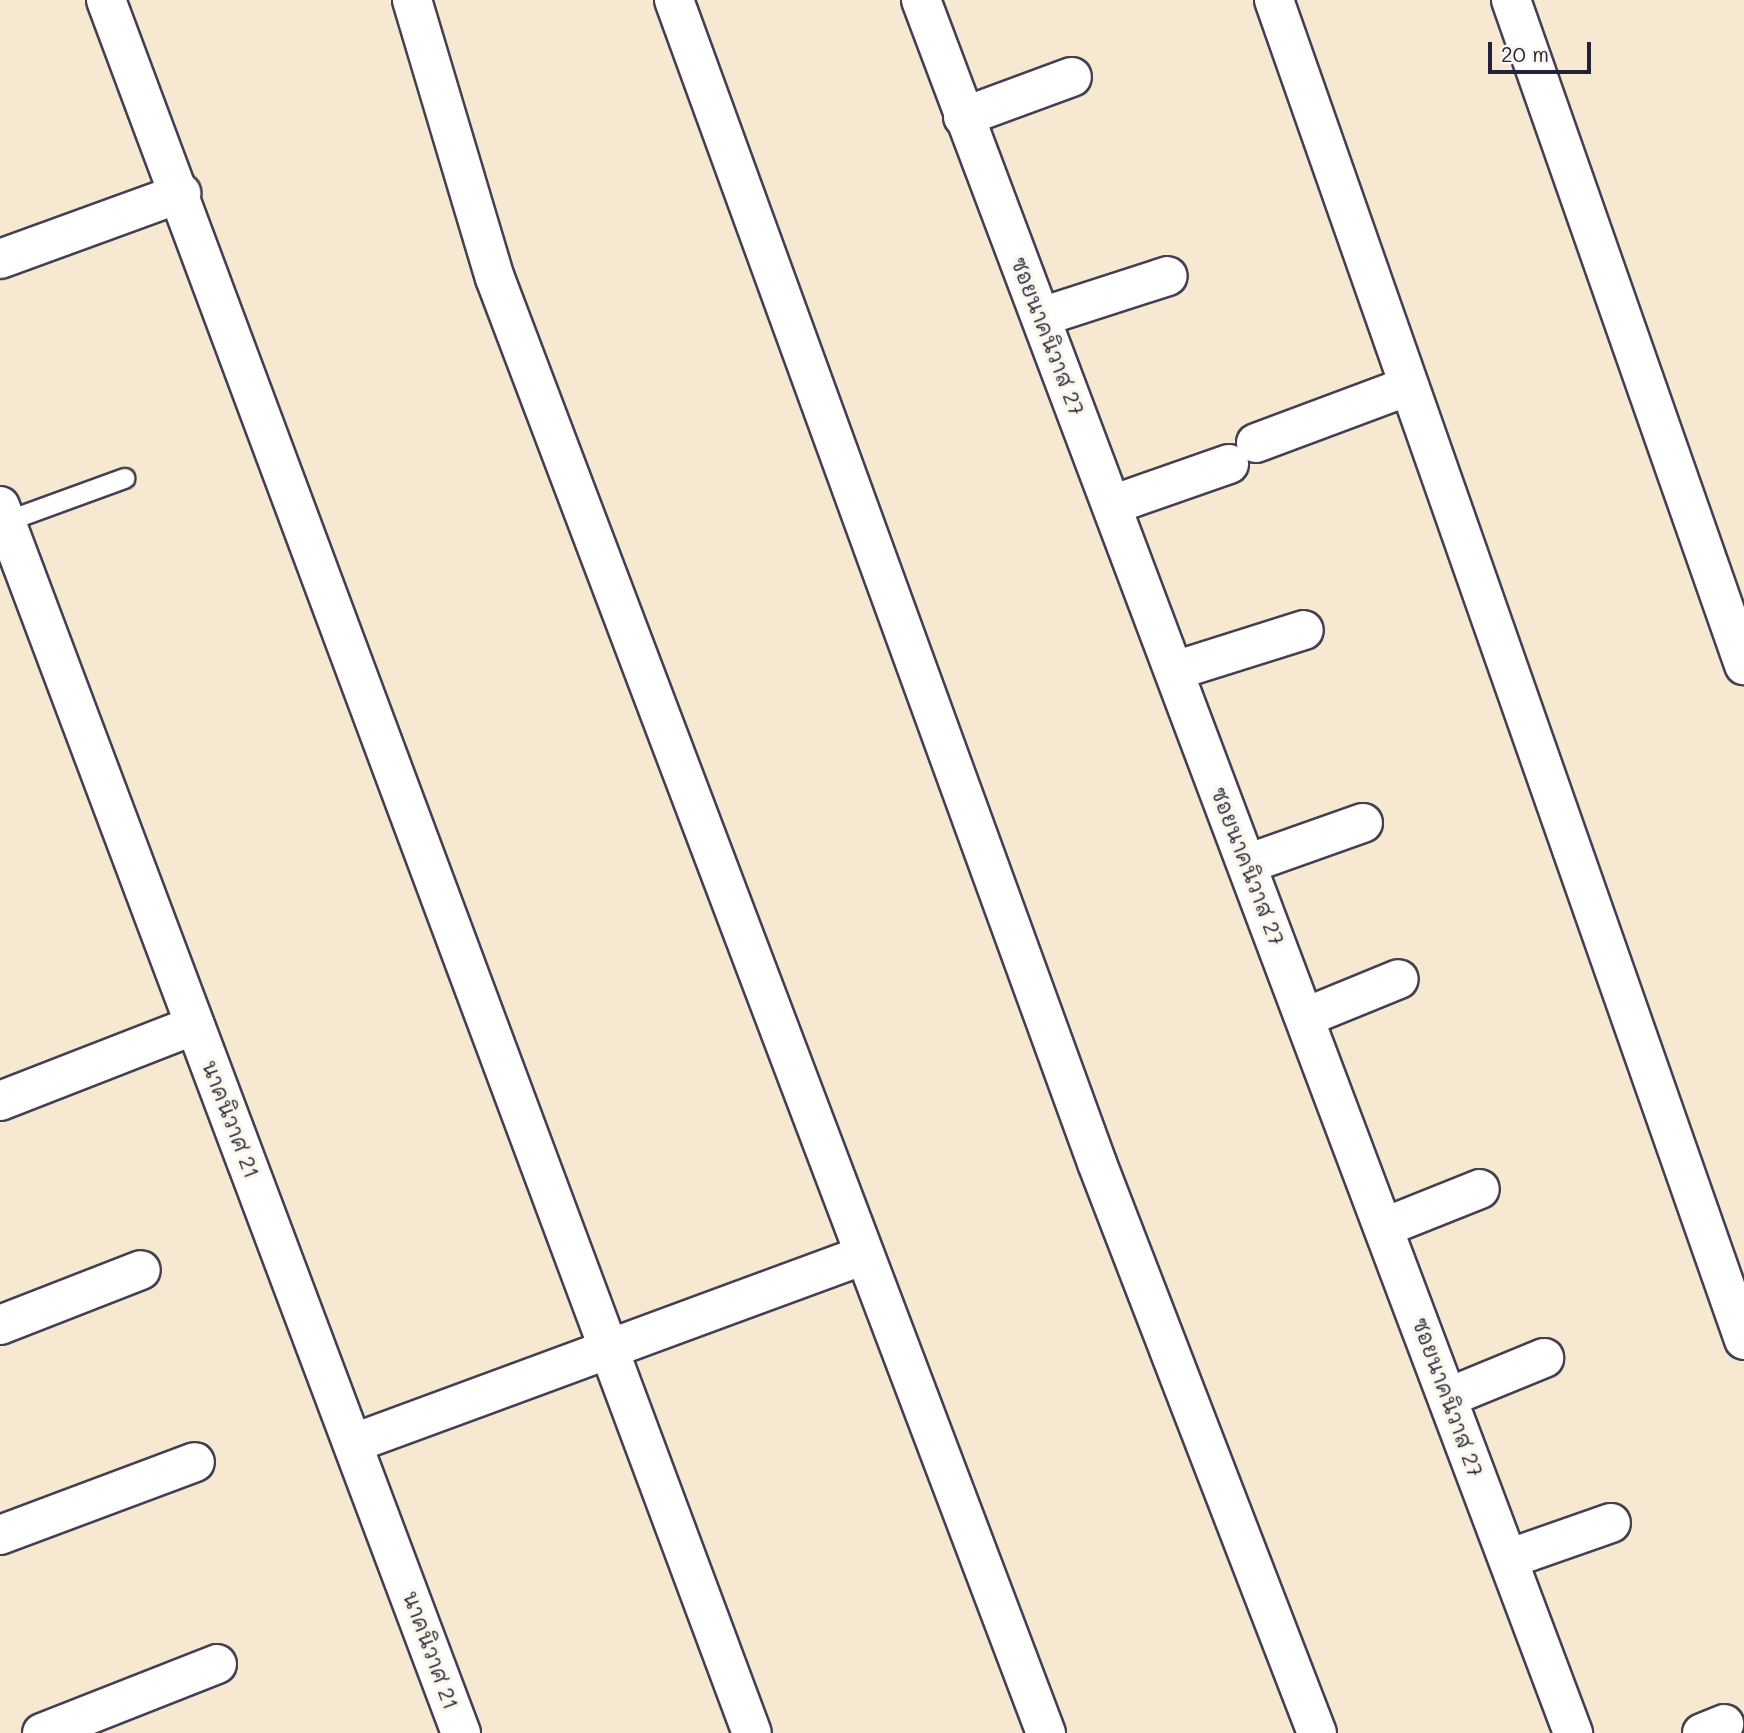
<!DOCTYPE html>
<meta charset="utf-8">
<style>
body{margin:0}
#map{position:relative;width:1744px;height:1733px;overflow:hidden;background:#f6e8d1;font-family:Mali,"Playpen Sans Thai",sans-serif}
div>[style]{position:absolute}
.roads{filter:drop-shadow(2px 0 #424052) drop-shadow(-2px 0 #424052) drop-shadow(0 2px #424052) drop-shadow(0 -2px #424052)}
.service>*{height:19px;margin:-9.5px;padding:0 9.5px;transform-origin:9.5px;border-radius:9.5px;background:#fff}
.minor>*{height:38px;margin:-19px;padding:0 19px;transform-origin:19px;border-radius:19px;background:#fff}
span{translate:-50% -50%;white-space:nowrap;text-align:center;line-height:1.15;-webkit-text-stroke:7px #fbf7ec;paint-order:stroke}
.street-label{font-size:21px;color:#22223b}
.scale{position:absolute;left:1488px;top:42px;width:103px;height:32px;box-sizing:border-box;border:4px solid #22223b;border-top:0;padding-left:9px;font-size:21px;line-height:24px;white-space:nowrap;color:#22223b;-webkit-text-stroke:5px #fbf7ec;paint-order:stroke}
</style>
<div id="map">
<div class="roads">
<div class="service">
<i style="left:6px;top:521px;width:126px;rotate:-20deg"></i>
</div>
<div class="minor">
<i style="left:106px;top:0;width:1849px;rotate:69.56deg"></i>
<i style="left:412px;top:0;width:290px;rotate:73.4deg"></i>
<i style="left:495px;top:278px;width:1556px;rotate:69.26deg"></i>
<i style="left:674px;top:0;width:1238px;rotate:70.01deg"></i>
<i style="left:1097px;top:1163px;width:611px;rotate:68.9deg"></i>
<i style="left:921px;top:0;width:1852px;rotate:69.38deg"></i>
<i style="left:1274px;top:0;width:1420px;rotate:70.67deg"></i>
<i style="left:1511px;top:0;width:705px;rotate:70.69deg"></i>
<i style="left:963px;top:117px;width:116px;rotate:-20.2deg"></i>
<i style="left:0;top:259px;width:193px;rotate:-20deg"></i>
<i style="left:1041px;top:317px;width:133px;rotate:-17.9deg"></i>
<i style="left:1256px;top:443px;width:160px;rotate:-20.5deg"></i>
<i style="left:1112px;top:505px;width:124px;rotate:-19.3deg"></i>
<i style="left:0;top:506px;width:1311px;rotate:69.41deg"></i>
<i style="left:1174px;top:671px;width:136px;rotate:-17.5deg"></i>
<i style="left:1247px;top:864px;width:123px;rotate:-19.5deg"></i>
<i style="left:1306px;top:1017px;width:100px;rotate:-22.2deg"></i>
<i style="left:0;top:1101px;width:209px;rotate:-21.3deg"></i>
<i style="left:1385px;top:1227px;width:102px;rotate:-21.8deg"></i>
<i style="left:0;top:1325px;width:151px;rotate:-21.3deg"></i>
<i style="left:1449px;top:1397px;width:103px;rotate:-22.3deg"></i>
<i style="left:354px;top:1443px;width:544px;rotate:-20.24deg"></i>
<i style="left:0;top:1535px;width:208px;rotate:-20.5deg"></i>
<i style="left:1508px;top:1559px;width:109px;rotate:-19.3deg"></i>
<i style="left:42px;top:1733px;width:188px;rotate:-21.5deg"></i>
<i style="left:1702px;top:1733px;width:24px;rotate:-22deg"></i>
</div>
</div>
<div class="street-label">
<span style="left:1048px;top:336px;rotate:69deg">ซอยนาคนิวาส 27</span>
<span style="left:1248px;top:866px;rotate:69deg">ซอยนาคนิวาส 27</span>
<span style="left:231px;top:1119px;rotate:69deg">นาคนิวาศ 21</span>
<span style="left:1448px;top:1397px;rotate:70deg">ซอยนาคนิวาส 27</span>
<span style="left:431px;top:1650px;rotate:70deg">นาคนิวาศ 21</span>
</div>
<div class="scale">20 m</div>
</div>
